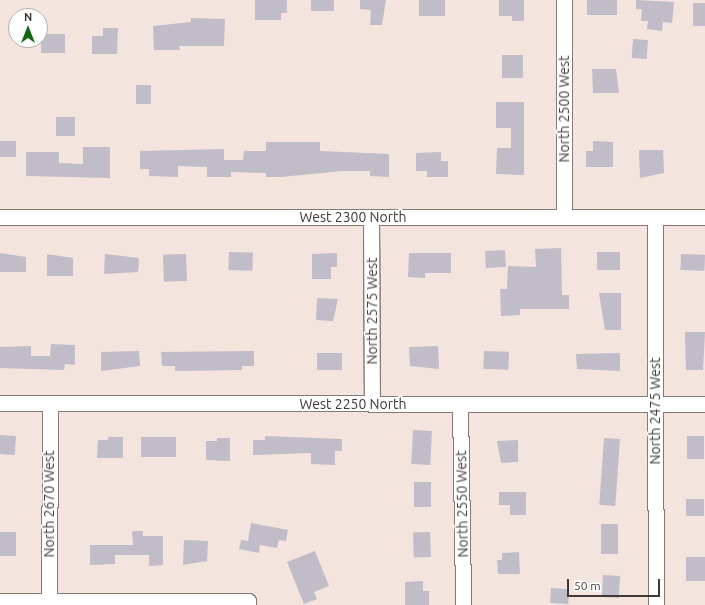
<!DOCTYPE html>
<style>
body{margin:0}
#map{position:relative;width:705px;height:605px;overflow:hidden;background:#f3e4de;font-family:Ubuntu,sans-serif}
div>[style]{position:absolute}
.building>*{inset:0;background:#c0bcc8;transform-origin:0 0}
.roads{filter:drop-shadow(1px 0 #867974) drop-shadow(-1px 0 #867974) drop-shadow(0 1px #867974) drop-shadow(0 -1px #867974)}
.minor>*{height:15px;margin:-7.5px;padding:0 7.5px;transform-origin:7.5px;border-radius:7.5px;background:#fff}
span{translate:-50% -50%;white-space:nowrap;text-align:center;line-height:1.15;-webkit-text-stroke:3px #fff;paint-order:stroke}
.street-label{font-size:14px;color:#3e3836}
.north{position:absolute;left:8px;top:8px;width:40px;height:40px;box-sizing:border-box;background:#fff;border:1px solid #b2afaf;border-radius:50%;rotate:0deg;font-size:11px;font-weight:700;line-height:16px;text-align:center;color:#3e3836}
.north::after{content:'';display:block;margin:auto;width:14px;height:18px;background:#12690f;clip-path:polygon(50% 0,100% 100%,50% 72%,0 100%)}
.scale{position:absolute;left:567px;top:579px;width:93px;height:18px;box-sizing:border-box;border:2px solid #3e3836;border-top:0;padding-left:5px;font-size:12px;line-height:14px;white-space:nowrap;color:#3e3836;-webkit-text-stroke:3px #fff;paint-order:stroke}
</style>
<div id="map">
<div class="building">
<i style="clip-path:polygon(255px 0,287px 0,287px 13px,281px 13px,281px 20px,255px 20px)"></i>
<i style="left:311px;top:0;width:23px;height:11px"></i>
<i style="clip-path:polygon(360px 0,386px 0,382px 25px,370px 25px,371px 10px,360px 9px)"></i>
<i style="left:419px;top:0;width:26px;height:16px"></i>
<i style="clip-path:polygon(499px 0,524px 0,524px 21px,512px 21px,512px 16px,499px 16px)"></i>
<i style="left:587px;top:0;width:30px;height:15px"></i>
<i style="clip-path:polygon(636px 0,674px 2px,672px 23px,663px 22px,662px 31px,647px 29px,648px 21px,641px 21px,642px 9px,636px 9px)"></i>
<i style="left:693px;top:3px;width:12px;height:23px"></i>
<i style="clip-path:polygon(191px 18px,225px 19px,224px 46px,179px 46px,180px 50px,154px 50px,153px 26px,191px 22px)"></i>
<i style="clip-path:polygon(103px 28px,118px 28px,117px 54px,92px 54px,92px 36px,103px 36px)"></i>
<i style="left:41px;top:34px;width:24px;height:19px"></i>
<i style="left:633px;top:39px;width:15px;height:19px;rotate:4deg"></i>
<i style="left:502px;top:55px;width:21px;height:23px"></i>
<i style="clip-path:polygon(592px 69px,616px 69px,619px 93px,593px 93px)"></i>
<i style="left:151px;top:85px;width:19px;height:15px;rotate:90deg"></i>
<i style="clip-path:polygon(496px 102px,524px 102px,524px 175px,496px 174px,497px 148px,511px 148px,511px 128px,496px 128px)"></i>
<i style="left:56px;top:117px;width:19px;height:19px"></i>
<i style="left:16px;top:141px;width:16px;height:16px;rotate:90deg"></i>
<i style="clip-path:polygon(593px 141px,613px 142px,613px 167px,586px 167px,586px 151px,593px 151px)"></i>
<i style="clip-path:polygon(266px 142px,320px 142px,320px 151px,389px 154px,389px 177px,370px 176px,370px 171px,343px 171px,281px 177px,266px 177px,266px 173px,231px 172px,231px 177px,207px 177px,207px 167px,178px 166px,178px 177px,149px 176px,149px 169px,140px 169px,140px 151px,224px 149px,224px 160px,243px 160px,244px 151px,266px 151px)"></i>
<i style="clip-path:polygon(83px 147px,110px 147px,110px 178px,26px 176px,26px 152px,59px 152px,59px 163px,83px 164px)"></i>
<i style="clip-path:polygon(639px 150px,663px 150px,664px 173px,640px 178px)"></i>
<i style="clip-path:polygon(441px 152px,441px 161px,448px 161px,448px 177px,427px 177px,427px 171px,416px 171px,416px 153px)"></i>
<i style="clip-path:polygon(561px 248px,562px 295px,569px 295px,569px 309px,520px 309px,520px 315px,501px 316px,500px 289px,507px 289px,508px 266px,536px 267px,535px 249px)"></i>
<i style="left:505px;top:250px;width:17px;height:20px;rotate:87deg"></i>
<i style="left:229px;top:252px;width:24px;height:18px;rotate:2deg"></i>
<i style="left:597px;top:252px;width:23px;height:18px"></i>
<i style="clip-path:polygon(0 253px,26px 257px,26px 272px,0 272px)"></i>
<i style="clip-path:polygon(337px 253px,337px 267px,331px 267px,331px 279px,312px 279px,312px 254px)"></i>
<i style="clip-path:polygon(409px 253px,451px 253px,451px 273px,425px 273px,425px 278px,408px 277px)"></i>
<i style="clip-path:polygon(47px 254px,73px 258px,73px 276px,47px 276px)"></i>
<i style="clip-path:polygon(105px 254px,139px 258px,138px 272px,104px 274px)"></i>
<i style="left:186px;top:254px;width:27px;height:23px;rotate:88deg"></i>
<i style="left:681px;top:254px;width:24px;height:16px;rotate:2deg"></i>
<i style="clip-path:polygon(599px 293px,621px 293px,621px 330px,605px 330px)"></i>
<i style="clip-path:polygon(317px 298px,338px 299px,333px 321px,316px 320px)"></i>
<i style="clip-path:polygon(685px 332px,705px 332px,703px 370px,686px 370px)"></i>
<i style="clip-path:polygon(51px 344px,75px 345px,75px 365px,65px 364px,64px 370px,0 368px,0 347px,31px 346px,31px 356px,50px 356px)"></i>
<i style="clip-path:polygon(438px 346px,439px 369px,410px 366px,409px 347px)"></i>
<i style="clip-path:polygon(139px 351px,140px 366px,101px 371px,101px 352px)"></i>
<i style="clip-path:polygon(254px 351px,254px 366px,242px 366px,242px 370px,175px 371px,175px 366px,162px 366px,161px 352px)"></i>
<i style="left:484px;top:351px;width:25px;height:18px;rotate:2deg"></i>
<i style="left:317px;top:353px;width:25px;height:17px"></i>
<i style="clip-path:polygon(620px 353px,620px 371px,577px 369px,576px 354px)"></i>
<i style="left:413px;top:430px;width:19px;height:34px;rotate:3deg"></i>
<i style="left:0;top:435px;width:16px;height:19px;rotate:4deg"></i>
<i style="clip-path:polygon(265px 436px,342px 439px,342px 451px,335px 451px,335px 465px,311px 464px,311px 453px,253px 455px,253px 440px,265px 440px)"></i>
<i style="left:687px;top:436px;width:17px;height:23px"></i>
<i style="clip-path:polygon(108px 437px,123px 437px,123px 458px,97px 458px,98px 440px,108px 440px)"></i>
<i style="left:141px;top:437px;width:35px;height:20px"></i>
<i style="clip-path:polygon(217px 438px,230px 438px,230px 461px,206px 460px,206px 441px,217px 441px)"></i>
<i style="left:604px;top:438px;width:16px;height:67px;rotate:4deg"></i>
<i style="clip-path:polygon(518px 440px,518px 462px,501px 463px,497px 441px)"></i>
<i style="left:414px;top:482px;width:17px;height:25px"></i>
<i style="clip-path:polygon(499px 492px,526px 492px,526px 515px,510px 515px,510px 505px,499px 505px)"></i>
<i style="left:686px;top:499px;width:18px;height:17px"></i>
<i style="clip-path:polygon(251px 523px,288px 530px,286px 541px,279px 540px,277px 548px,260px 545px,259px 553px,239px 549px,241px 540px,248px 541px)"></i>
<i style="left:601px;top:524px;width:17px;height:30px"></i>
<i style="clip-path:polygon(132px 531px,143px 531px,143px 536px,163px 536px,163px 565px,149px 566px,149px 555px,115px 555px,115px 564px,90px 565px,90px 545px,133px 545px)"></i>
<i style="left:0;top:532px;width:16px;height:24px"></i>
<i style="left:430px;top:532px;width:25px;height:17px;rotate:88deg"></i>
<i style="clip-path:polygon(184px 540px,208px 541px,207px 561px,183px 565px)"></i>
<i style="clip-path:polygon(315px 551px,329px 586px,314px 592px,317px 599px,304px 604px,287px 562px)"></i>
<i style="clip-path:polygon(519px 552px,520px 574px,498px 574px,497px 560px,502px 560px,502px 553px)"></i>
<i style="left:686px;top:557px;width:19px;height:24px"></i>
<i style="left:603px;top:575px;width:17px;height:22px;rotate:3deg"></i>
<i style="clip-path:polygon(423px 581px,423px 591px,429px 591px,429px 605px,405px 605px,405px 582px)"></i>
<i style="left:551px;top:588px;width:18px;height:15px;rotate:3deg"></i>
</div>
<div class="roads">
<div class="minor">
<i style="left:0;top:217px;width:705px"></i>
<i style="left:564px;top:217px;width:217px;rotate:-90deg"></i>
<i style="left:655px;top:217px;width:388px;rotate:89.9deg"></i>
<i style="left:371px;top:218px;width:186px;rotate:89.7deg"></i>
<i style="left:0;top:403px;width:705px;rotate:0.08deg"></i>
<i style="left:460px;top:404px;width:201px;rotate:89.1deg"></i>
<i style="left:0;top:601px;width:248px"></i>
<i style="left:248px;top:601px;width:4px;rotate:90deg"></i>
<i style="left:49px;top:605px;width:202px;rotate:-89.7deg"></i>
</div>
</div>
<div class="street-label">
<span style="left:564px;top:109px;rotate:-90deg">North 2500 West</span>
<span style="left:353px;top:217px">West 2300 North</span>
<span style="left:372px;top:311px;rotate:-90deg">North 2575 West</span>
<span style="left:353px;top:404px">West 2250 North</span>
<span style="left:655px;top:411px;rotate:-90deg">North 2475 West</span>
<span style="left:49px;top:504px;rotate:-90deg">North 2670 West</span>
<span style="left:462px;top:504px;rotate:-91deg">North 2550 West</span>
</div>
<div class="north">N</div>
<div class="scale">50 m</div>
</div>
